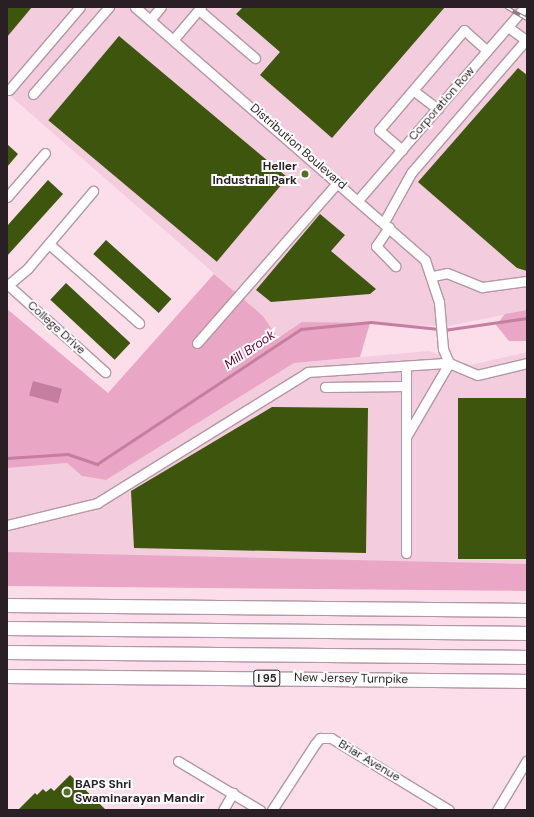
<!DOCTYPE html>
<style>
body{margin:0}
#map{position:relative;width:534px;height:817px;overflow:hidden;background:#fcddea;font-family:"DM Sans",sans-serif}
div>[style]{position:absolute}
.built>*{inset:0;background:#f3cddd}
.green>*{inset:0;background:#e9a7c5}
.water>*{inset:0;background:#c67ea0;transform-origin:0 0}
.stream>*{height:2.5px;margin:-1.25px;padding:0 1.25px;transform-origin:1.25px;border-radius:1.25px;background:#c67ea0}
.building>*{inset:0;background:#3d550c;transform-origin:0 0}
.roads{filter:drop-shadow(1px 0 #b497a4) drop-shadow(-1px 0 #b497a4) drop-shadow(0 1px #b497a4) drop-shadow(0 -1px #b497a4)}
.minor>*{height:9px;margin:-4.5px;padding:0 4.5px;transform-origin:4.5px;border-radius:4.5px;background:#fff}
.highway>*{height:13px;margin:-6.5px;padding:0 6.5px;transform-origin:6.5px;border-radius:6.5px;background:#fff}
.rail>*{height:4px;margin-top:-2px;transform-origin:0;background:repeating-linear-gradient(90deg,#fff 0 8px,#917c85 0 16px);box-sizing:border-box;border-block:1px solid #917c85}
.dots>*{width:11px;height:11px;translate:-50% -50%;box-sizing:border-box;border:2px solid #fff;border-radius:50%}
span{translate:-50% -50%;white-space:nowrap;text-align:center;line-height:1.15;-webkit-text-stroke:4px #fff;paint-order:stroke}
.shield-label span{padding:1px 3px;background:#fff;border:1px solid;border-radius:3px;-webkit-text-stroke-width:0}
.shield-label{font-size:11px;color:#2a1f24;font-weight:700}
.street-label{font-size:12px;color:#2a1f24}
.poi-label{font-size:12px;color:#2a1f24;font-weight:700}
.right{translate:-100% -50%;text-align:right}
.left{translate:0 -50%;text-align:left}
.water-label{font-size:13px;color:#5c023a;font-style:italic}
.frame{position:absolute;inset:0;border:8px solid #2a1f24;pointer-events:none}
</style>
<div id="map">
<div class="built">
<i style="clip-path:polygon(7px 7px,527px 7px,527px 310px,449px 326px,303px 322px,278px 338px,263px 316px,7px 93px)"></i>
<i style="clip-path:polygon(429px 351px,471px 365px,527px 352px,527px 564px,7px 554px,7px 468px,67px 463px,82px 476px,106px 480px,294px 363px)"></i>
</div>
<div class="green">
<i style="clip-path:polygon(214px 274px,263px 316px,278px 338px,302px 322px,370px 323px,360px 357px,294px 363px,106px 480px,82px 476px,67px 463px,7px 468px,7px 309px,108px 393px)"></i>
<i style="clip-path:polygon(527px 310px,527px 341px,509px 341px,496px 325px,505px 314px)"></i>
<i style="clip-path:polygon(7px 552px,527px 564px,527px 591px,7px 586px)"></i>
</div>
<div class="water">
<i style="left:33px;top:381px;width:30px;height:15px;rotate:15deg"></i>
</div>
<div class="stream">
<i style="left:444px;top:330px;width:84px;rotate:-8.2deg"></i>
<i style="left:7px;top:458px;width:61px;rotate:-3.8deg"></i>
<i style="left:68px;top:454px;width:31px;rotate:19deg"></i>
<i style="left:97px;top:464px;width:245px;rotate:-33.5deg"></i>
<i style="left:301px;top:329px;width:70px;rotate:-5.7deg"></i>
<i style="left:371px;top:322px;width:68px;rotate:5.9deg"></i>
</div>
<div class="building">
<i style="clip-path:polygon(7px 7px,32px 7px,7px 37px)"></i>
<i style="clip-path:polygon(243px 7px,445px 7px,332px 138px,260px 75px,280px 52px,236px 14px)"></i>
<i style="left:119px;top:36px;width:220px;height:110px;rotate:40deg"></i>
<i style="clip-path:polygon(518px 68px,527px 75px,527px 271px,517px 268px,418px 182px)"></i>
<i style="clip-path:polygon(7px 144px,18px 154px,7px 167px)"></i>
<i style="clip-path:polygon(48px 180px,63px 194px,7px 256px,7px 226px)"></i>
<i style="clip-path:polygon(320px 214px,345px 235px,331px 251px,376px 289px,370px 294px,271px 302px,256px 290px)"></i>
<i style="left:106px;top:240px;width:88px;height:19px;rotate:42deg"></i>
<i style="left:66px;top:283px;width:88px;height:23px;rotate:43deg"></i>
<i style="left:527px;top:398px;width:161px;height:69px;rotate:90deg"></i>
<i style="clip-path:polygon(272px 407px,368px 408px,366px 553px,134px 548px,131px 491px)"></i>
<i style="clip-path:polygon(70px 775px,106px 810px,18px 810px,35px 793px,37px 795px,43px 789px,46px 792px,51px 788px,54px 791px)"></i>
</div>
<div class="roads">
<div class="minor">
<i style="left:135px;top:7px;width:385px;rotate:41.1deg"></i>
<i style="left:425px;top:260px;width:44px;rotate:71.6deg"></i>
<i style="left:439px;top:302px;width:47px;rotate:85.1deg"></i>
<i style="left:443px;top:349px;width:15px;rotate:67deg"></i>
<i style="left:449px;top:363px;width:30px;rotate:23deg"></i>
<i style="left:477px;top:375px;width:51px;rotate:-13.5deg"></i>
<i style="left:199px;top:10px;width:74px;rotate:40.6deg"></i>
<i style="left:150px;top:20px;width:17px;rotate:-50deg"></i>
<i style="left:508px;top:27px;width:24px;rotate:36deg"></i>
<i style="left:173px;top:40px;width:43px;rotate:-49.7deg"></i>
<i style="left:9px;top:90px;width:109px;rotate:-49.5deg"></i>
<i style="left:414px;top:91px;width:30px;rotate:37deg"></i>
<i style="left:33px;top:94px;width:116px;rotate:-48.9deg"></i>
<i style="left:402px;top:150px;width:30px;rotate:-139deg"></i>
<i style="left:379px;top:130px;width:131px;rotate:-49.6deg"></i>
<i style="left:464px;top:30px;width:31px;rotate:42deg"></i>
<i style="left:7px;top:197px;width:58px;rotate:-49.2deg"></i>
<i style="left:359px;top:199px;width:254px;rotate:-49.2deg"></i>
<i style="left:384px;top:222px;width:56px;rotate:-61.1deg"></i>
<i style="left:411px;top:173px;width:176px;rotate:-49.2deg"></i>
<i style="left:389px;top:227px;width:23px;rotate:124deg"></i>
<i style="left:376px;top:246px;width:28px;rotate:46deg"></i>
<i style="left:49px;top:244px;width:120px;rotate:41.3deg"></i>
<i style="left:433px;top:276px;width:14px;rotate:-12deg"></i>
<i style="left:447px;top:273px;width:38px;rotate:22deg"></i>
<i style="left:482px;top:287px;width:45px;rotate:-7.6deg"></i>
<i style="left:7px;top:284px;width:132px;rotate:41.9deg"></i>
<i style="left:8px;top:285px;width:26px;rotate:-40deg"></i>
<i style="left:28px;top:268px;width:101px;rotate:-49.8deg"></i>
<i style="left:197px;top:343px;width:214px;rotate:-48.8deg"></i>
<i style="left:406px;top:366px;width:187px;rotate:90deg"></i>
<i style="left:325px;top:387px;width:81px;rotate:-0.7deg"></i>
<i style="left:406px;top:437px;width:86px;rotate:-59.8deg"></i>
<i style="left:7px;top:525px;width:93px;rotate:-13.7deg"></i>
<i style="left:97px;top:503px;width:248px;rotate:-31.8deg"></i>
<i style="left:308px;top:372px;width:141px;rotate:-3.7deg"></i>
<i style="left:178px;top:761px;width:96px;rotate:30.9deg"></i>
<i style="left:223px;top:810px;width:20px;rotate:-60deg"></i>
<i style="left:272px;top:810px;width:79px;rotate:-56.9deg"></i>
<i style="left:315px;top:744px;width:8px;rotate:-50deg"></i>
<i style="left:320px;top:738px;width:11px"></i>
<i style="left:331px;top:738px;width:138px;rotate:31.4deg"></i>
<i style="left:497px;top:810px;width:58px;rotate:-59deg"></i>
</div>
<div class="highway">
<i style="left:7px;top:605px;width:520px;rotate:0.55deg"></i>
<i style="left:7px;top:628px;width:520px;rotate:0.55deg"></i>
<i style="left:7px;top:652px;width:520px;rotate:0.55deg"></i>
<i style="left:7px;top:676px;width:520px;rotate:0.55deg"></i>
</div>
</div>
<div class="rail">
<i style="left:506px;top:7px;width:24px;rotate:30deg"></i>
</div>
<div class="dots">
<i style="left:305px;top:174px;background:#547024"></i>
<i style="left:67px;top:792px;background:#547024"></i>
</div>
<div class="shield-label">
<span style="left:267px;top:678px">I 95</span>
</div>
<div class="street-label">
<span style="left:442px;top:104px;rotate:-49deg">Corporation Row</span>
<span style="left:298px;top:147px;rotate:41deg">Distribution Boulevard</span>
<span style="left:56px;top:328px;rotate:42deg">College Drive</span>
<span style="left:351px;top:679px;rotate:1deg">New Jersey Turnpike</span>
<span style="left:369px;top:761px;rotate:31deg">Briar Avenue</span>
</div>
<div class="poi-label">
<span class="right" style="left:297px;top:174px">Heller<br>Industrial Park</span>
<span class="left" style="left:75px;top:792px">BAPS Shri<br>Swaminarayan Mandir</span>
</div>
<div class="water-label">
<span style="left:250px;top:350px;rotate:-34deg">Mill Brook</span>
</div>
<div class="frame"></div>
</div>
